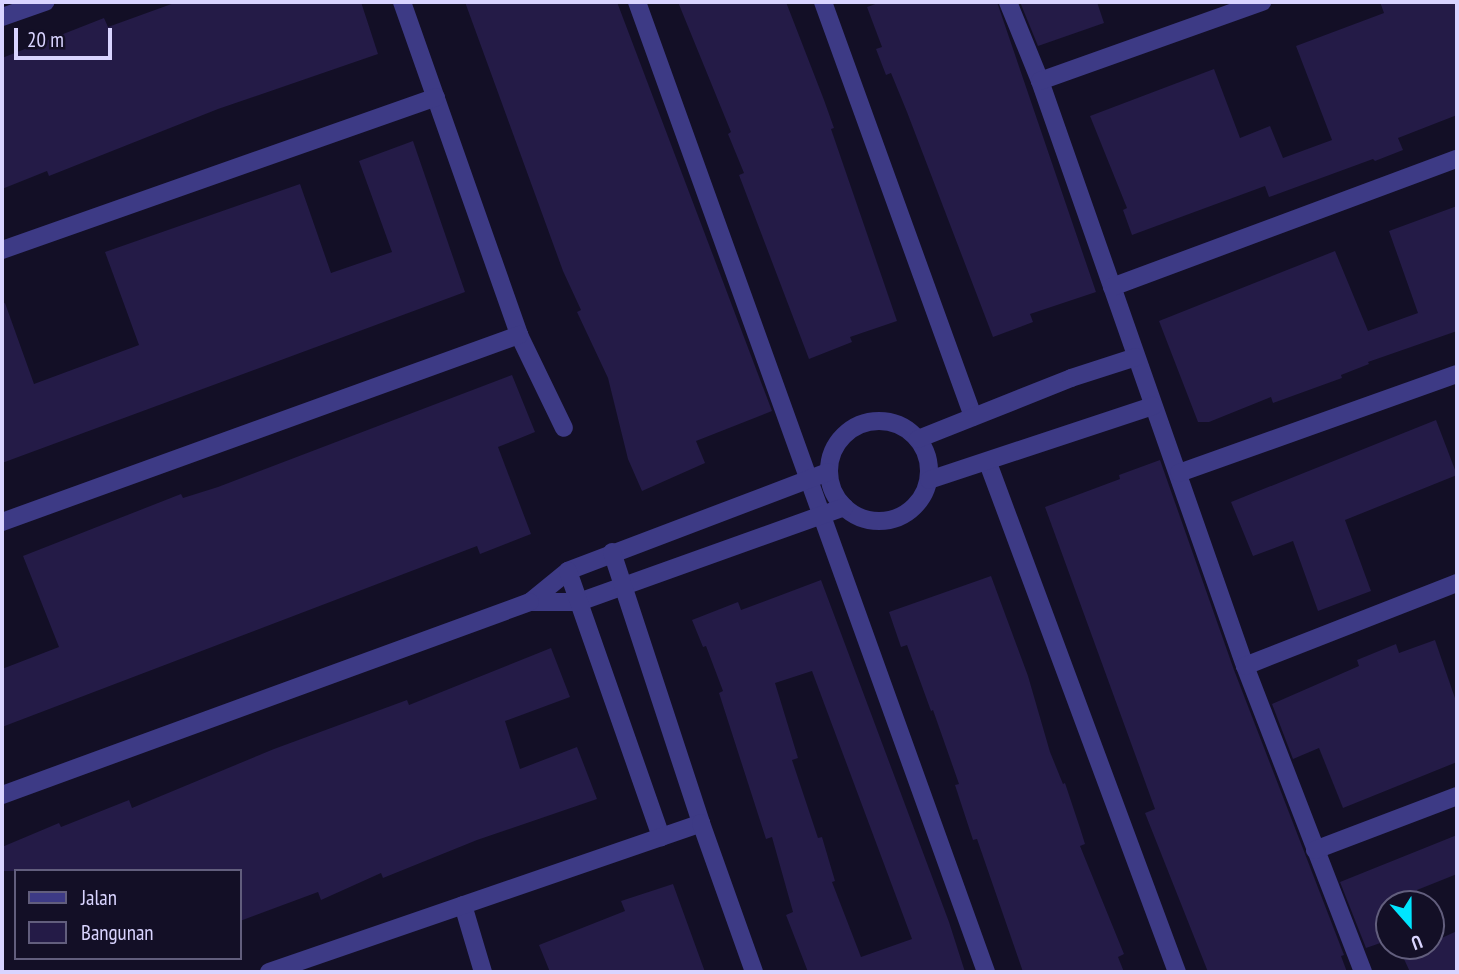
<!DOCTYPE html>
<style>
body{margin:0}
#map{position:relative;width:1459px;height:974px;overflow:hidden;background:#130f26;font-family:"PT Sans Narrow",sans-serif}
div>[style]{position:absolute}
.building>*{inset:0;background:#241b47}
.street>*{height:18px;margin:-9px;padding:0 9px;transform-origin:9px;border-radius:9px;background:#3d3a85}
.street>.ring{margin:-9px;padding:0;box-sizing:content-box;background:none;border:18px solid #3d3a85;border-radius:50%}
span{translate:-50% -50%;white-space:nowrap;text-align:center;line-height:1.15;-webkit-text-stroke:5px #130f26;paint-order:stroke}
.frame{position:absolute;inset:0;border:4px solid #d9d4ff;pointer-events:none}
.legend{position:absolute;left:14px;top:869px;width:228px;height:91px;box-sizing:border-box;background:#130f26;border:2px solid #625e7d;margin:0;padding:9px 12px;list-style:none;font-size:21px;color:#d9d4ff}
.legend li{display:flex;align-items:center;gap:14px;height:35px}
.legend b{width:35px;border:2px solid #625e7d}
.north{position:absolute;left:1375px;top:890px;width:70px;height:70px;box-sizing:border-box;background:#130f26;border:2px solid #625e7d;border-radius:50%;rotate:159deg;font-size:19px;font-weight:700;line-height:28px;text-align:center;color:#d9d4ff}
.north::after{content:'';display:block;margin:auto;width:24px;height:32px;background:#00e5ff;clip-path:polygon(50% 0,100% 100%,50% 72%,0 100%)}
.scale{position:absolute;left:14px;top:28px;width:98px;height:32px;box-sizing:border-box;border:4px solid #d9d4ff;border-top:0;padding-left:9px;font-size:21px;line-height:24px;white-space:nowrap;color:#d9d4ff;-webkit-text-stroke:5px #130f26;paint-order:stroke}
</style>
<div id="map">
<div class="building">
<i style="clip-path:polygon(177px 2px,361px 2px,378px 54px,218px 109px,49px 176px,47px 171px,2px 189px,2px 58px,104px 18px,108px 27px)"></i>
<i style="clip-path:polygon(465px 2px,617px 2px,772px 411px,696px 441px,705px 463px,642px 491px,628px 459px,608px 378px,577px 312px,581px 310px,563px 271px)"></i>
<i style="clip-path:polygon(678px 2px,786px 2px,824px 100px,834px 128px,831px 129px,897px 321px,850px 337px,852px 342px,809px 359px,739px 175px,744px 173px,728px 134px,731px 132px)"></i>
<i style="clip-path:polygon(881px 2px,997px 2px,1096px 292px,1030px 314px,1033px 322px,993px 337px,907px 112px,891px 73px,886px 75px,876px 49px,882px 47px,867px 7px)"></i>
<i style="clip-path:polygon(1020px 2px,1097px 2px,1104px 23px,1038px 46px)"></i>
<i style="clip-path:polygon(1380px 2px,1457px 2px,1457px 115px,1398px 138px,1403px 150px,1375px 161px,1373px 159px,1269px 197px,1265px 186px,1132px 235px,1123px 210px,1127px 208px,1090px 116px,1214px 69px,1240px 138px,1270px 126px,1283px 158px,1332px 140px,1296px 46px,1384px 13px)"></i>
<i style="clip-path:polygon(413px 141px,465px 292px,2px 463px,2px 304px,5px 303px,34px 384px,139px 345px,105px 252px,300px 184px,331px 273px,392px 252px,359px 161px)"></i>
<i style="clip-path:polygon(1457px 206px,1457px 331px,1368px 362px,1369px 364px,1341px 375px,1342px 378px,1273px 403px,1271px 397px,1209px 422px,1198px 422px,1159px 321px,1335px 251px,1368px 331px,1418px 313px,1389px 231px)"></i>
<i style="clip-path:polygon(512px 375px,535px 432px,498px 447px,531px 534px,480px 554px,477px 546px,2px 727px,2px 669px,59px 647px,23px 556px,181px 494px,183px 498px,218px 487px)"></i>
<i style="clip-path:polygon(1436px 420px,1457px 475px,1345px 520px,1371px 591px,1318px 611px,1293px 541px,1253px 556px,1231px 502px)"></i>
<i style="clip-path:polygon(1160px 460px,1234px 670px,1344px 955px,1341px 956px,1347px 972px,1208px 972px,1145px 813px,1155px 809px,1045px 507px,1120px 479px,1119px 475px)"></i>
<i style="clip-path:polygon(991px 576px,1028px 676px,1050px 752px,1063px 784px,1065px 783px,1080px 828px,1085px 844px,1080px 846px,1124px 954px,1118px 957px,1124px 972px,1023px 972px,977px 839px,973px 840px,955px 785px,959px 784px,933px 710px,931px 711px,907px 645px,901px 647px,889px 612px)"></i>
<i style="clip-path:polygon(evenodd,821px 580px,949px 922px,965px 972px,808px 972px,786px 915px,793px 912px,772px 837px,766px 839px,719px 693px,723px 691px,706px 646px,703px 647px,692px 620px,738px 602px,741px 610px,821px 580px,812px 671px,912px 939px,861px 957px,832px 882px,835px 881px,822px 837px,818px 838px,792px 760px,798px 758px,775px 683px,812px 671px)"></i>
<i style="clip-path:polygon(1435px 640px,1457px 704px,1457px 762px,1343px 808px,1319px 748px,1293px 759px,1272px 704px,1359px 666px,1357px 660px,1396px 644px,1399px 653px)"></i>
<i style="clip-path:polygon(551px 648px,570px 697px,505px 721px,520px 769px,577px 747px,597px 799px,477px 840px,383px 878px,381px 873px,321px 900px,318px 892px,240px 921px,240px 871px,2px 871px,2px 847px,59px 823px,61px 827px,129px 800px,132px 808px,274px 749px,407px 700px,409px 705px)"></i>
<i style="clip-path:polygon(1457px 835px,1457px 874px,1417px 890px,1422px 904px,1389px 904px,1389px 940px,1366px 948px,1340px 882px)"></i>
<i style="clip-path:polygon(673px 884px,705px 972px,550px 972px,539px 945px,625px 911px,621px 901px)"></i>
<i style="clip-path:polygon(1431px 930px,1435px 941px,1457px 931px,1457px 972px,1410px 972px,1398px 946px,1431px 946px)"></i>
</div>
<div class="street">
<i style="left:402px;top:2px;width:353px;rotate:70.6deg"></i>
<i style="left:519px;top:335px;width:103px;rotate:64.2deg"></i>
<i style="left:637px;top:2px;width:1031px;rotate:70.21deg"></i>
<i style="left:823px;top:2px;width:441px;rotate:70.1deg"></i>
<i style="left:1008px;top:2px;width:85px;rotate:67.9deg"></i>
<i style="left:1040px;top:81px;width:620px;rotate:70.69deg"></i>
<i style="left:1245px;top:666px;width:328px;rotate:68.9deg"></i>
<i style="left:2px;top:17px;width:46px;rotate:-19.2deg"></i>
<i style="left:1040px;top:81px;width:236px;rotate:-19.6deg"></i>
<i style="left:2px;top:250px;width:460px;rotate:-19.4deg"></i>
<i style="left:1112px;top:287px;width:368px;rotate:-20.4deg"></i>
<i class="ring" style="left:829px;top:421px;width:82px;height:82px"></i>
<i style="left:918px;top:439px;width:165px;rotate:-21.7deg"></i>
<i style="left:1071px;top:378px;width:68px;rotate:-17.9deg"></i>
<i style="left:988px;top:463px;width:543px;rotate:69.63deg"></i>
<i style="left:828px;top:472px;width:278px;rotate:159.2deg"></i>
<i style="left:568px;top:571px;width:49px;rotate:140.8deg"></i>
<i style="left:530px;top:602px;width:49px"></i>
<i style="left:579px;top:602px;width:282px;rotate:-19.7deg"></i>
<i style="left:1179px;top:473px;width:295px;rotate:-19.6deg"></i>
<i style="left:929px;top:480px;width:236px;rotate:-18.3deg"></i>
<i style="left:2px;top:522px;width:550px;rotate:-19.89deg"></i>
<i style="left:612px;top:552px;width:285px;rotate:71.8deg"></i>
<i style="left:568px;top:571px;width:282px;rotate:70.7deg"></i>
<i style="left:1245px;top:666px;width:228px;rotate:-21.4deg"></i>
<i style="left:2px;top:795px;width:562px;rotate:-20.08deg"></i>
<i style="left:1315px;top:850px;width:152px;rotate:-20.8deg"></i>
<i style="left:463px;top:905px;width:70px;rotate:73.4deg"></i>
<i style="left:269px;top:972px;width:457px;rotate:-19deg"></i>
<i style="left:701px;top:823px;width:158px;rotate:70.4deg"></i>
</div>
<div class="frame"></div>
<ul class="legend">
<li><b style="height:9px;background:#3d3a85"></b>Jalan</li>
<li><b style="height:19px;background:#241b47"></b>Bangunan</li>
</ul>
<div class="north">U</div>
<div class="scale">20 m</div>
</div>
